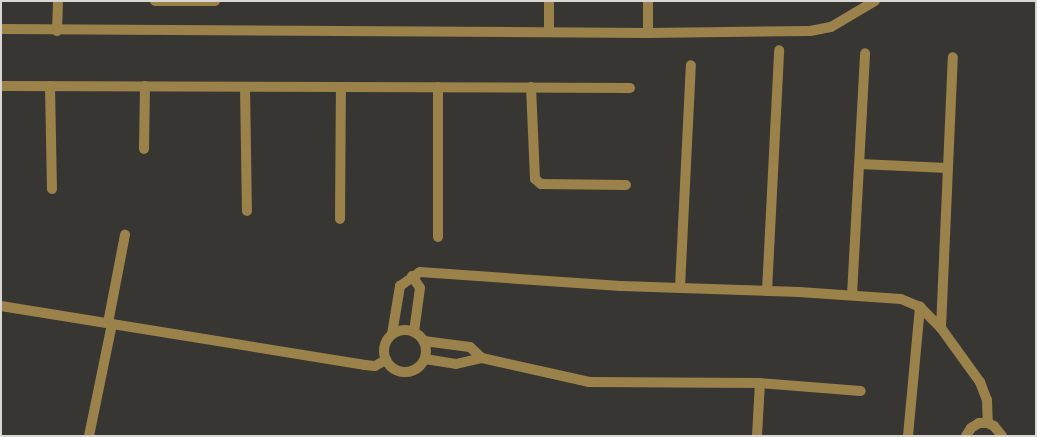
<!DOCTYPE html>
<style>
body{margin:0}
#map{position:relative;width:1037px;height:437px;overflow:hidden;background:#373632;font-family:"Sofia Sans Condensed",sans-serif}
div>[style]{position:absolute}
.street>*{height:10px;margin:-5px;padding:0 5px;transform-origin:5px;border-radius:5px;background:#9b814a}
.street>.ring{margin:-5px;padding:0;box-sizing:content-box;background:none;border:10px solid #9b814a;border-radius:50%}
span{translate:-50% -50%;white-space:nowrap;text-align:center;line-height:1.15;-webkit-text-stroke:4.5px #1e1d1c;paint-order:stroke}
.frame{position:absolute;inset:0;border:2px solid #d8d7d4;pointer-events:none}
</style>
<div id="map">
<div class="street">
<i style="left:155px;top:1px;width:60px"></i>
<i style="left:648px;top:1px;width:32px;rotate:90deg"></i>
<i style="left:1px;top:29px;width:647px;rotate:0.35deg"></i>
<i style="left:648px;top:33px;width:162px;rotate:-0.7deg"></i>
<i style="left:810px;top:31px;width:21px;rotate:-11deg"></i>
<i style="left:831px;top:27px;width:51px;rotate:-30.6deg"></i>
<i style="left:57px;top:31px;width:30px;rotate:-88deg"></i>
<i style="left:549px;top:31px;width:30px;rotate:-90deg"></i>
<i style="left:1px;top:86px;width:629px;rotate:0.18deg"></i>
<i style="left:50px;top:86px;width:103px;rotate:88.9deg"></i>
<i style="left:245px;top:87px;width:124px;rotate:89.1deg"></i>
<i style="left:438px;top:87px;width:150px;rotate:90deg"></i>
<i style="left:531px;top:87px;width:92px;rotate:87.5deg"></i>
<i style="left:535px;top:179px;width:8px;rotate:40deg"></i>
<i style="left:541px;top:184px;width:85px;rotate:0.7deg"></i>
<i style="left:144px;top:149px;width:63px;rotate:-89.1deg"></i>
<i style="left:860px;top:164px;width:87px;rotate:2.6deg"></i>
<i style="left:340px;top:219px;width:132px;rotate:-89.6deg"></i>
<i style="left:412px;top:276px;width:14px;rotate:56deg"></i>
<i style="left:420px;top:288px;width:44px;rotate:97.8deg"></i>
<i style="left:680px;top:287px;width:222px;rotate:-87.2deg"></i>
<i style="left:767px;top:291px;width:241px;rotate:-87.1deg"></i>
<i style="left:852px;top:295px;width:242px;rotate:-86.9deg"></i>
<i style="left:1px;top:306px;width:369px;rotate:9.2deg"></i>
<i style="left:365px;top:365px;width:10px;rotate:6deg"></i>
<i style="left:375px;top:366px;width:13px;rotate:-29deg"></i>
<i style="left:108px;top:323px;width:90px;rotate:-79.1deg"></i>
<i style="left:941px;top:328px;width:271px;rotate:-87.5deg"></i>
<i class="ring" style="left:384px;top:330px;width:32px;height:32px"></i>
<i style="left:392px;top:334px;width:49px;rotate:-80.5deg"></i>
<i style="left:400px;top:286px;width:24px;rotate:-35deg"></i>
<i style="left:420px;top:272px;width:201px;rotate:4deg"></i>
<i style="left:621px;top:286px;width:178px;rotate:1.9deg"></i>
<i style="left:799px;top:292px;width:102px;rotate:3.9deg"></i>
<i style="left:901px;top:299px;width:21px;rotate:23deg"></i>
<i style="left:920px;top:307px;width:30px;rotate:45deg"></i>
<i style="left:941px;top:328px;width:67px;rotate:54.2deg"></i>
<i style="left:980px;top:382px;width:19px;rotate:69deg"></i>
<i style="left:987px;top:400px;width:23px;rotate:88deg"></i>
<i style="left:424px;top:341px;width:46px;rotate:7.4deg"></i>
<i style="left:470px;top:347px;width:16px;rotate:43deg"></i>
<i style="left:482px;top:358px;width:110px;rotate:12.6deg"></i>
<i style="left:589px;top:382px;width:171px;rotate:0.3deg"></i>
<i style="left:760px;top:383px;width:101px;rotate:4.5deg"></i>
<i style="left:425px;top:359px;width:31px;rotate:9deg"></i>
<i style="left:456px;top:364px;width:27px;rotate:-13deg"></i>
<i style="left:89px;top:436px;width:114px;rotate:-78.4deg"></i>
<i style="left:757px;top:436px;width:53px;rotate:-86.8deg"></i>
<i style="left:908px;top:436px;width:130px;rotate:-84.7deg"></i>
<i style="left:966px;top:436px;width:9px;rotate:-58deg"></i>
<i style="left:971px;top:428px;width:9px;rotate:-32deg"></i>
<i style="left:979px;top:423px;width:9px"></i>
<i style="left:988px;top:423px;width:7px;rotate:27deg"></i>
<i style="left:994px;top:426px;width:13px;rotate:51deg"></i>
</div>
<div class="frame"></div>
</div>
